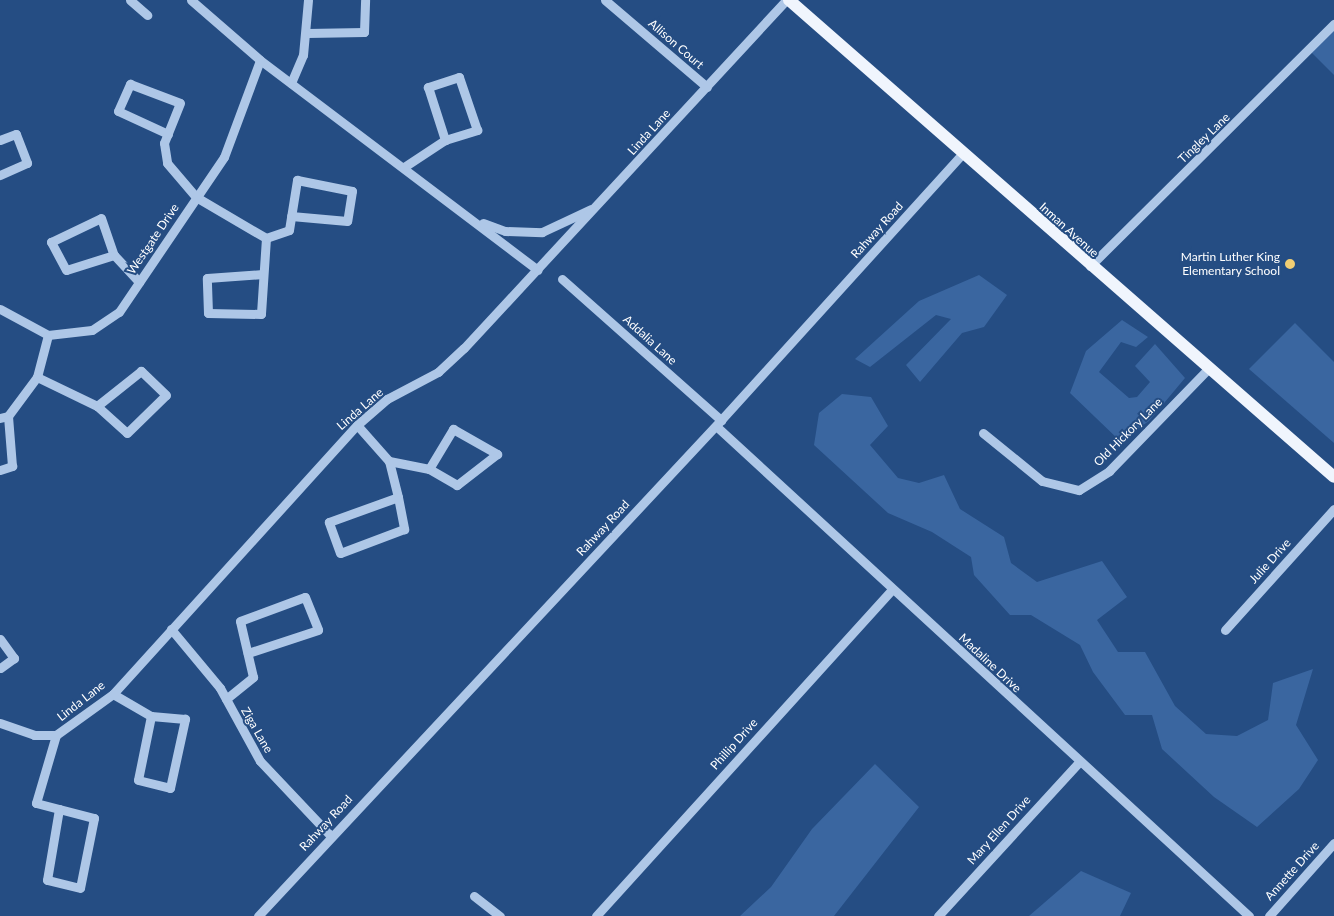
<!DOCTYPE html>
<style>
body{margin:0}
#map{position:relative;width:1334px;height:916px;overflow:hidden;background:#254d83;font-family:Lato,sans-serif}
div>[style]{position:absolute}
.green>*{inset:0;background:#3a66a0}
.minor>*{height:9px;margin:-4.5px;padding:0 4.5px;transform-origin:4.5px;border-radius:4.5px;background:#aec7e7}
.major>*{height:12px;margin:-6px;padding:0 6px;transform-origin:6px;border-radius:6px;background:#f0f5fd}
.dots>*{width:14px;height:14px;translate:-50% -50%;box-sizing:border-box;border:2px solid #254d83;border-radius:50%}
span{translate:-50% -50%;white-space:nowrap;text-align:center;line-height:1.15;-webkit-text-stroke:4px #254d83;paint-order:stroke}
.street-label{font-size:12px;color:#fff}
.poi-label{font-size:12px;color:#fff}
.right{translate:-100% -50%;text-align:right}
</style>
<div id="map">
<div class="green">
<i style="clip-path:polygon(1334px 28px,1334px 75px,1309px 50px)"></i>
<i style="clip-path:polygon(979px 275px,1007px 295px,984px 327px,962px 333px,920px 382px,906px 365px,951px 319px,936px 315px,870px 367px,855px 359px,919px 301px)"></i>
<i style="clip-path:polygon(1122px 320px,1148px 337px,1136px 347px,1121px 342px,1099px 372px,1129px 398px,1137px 397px,1150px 382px,1135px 366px,1155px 344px,1185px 378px,1149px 421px,1120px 441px,1070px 393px,1086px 351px)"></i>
<i style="clip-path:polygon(1295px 323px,1334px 362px,1334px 443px,1249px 369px)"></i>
<i style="clip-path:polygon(842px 394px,871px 397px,888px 426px,870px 445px,898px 478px,919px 483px,944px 475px,960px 509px,1004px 537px,1011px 563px,1037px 582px,1102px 561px,1127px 597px,1097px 620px,1118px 652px,1145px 652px,1175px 706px,1206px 734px,1237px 736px,1268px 720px,1273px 683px,1313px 669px,1296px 725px,1318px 760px,1299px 789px,1257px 827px,1214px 797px,1162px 749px,1152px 715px,1125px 715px,1093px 672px,1080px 645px,1031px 615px,1010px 615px,974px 575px,971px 557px,932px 532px,888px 513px,814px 445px,819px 413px)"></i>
<i style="clip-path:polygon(875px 764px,919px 807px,834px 916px,740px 916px,771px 887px,812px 829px)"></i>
<i style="clip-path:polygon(1081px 871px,1131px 893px,1120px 916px,1029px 916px)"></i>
</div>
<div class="minor">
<i style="left:130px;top:0;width:23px;rotate:41deg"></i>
<i style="left:191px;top:0;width:91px;rotate:41deg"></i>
<i style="left:260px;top:60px;width:348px;rotate:37.1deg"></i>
<i style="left:605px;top:0;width:134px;rotate:40.5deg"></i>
<i style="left:307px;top:33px;width:57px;rotate:-1deg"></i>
<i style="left:364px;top:32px;width:32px;rotate:-88deg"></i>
<i style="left:291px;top:83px;width:30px;rotate:-67deg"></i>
<i style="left:303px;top:55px;width:55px;rotate:-84.8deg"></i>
<i style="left:168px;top:134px;width:55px;rotate:-155.3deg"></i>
<i style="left:118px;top:111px;width:30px;rotate:-66deg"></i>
<i style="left:130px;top:84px;width:53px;rotate:20.8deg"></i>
<i style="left:180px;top:103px;width:43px;rotate:111.8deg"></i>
<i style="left:164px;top:143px;width:20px;rotate:81deg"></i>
<i style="left:167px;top:163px;width:45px;rotate:49.5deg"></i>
<i style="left:196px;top:197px;width:81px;rotate:30.4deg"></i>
<i style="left:266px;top:238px;width:76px;rotate:93.8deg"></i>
<i style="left:261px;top:314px;width:53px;rotate:-178.9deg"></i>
<i style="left:208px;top:313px;width:35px;rotate:-92deg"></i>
<i style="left:207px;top:278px;width:56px;rotate:-4.1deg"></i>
<i style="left:0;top:140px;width:17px;rotate:-21deg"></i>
<i style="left:16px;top:134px;width:31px;rotate:69deg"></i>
<i style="left:27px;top:163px;width:30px;rotate:156deg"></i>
<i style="left:404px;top:167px;width:49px;rotate:-33.4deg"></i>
<i style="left:445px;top:140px;width:34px;rotate:-17deg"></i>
<i style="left:477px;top:130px;width:56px;rotate:-108.8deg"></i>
<i style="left:459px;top:77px;width:33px;rotate:162deg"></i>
<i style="left:428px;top:87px;width:56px;rotate:72.2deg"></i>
<i style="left:483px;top:223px;width:23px;rotate:20deg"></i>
<i style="left:505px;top:231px;width:37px;rotate:2deg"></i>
<i style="left:542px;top:232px;width:54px;rotate:-25.1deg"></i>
<i style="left:266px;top:238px;width:24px;rotate:-19deg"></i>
<i style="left:289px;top:230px;width:51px;rotate:-80.9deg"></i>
<i style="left:297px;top:180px;width:56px;rotate:11.3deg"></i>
<i style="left:352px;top:191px;width:30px;rotate:99deg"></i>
<i style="left:347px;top:221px;width:56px;rotate:-174.9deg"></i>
<i style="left:114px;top:255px;width:50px;rotate:162.6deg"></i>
<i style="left:66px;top:270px;width:32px;rotate:-118deg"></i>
<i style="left:51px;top:242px;width:55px;rotate:-25.6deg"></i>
<i style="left:101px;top:218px;width:39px;rotate:71deg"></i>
<i style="left:114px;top:255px;width:37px;rotate:47deg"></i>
<i style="left:1090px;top:266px;width:344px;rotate:-44.8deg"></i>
<i style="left:562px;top:279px;width:213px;rotate:41.6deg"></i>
<i style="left:0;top:309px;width:55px;rotate:28.4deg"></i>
<i style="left:48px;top:335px;width:44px;rotate:-6.5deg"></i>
<i style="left:92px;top:330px;width:32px;rotate:-34deg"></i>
<i style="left:119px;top:312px;width:187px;rotate:-55.9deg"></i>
<i style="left:224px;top:157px;width:103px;rotate:-69.6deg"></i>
<i style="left:48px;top:335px;width:43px;rotate:104.7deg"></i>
<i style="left:37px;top:377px;width:67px;rotate:25.8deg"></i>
<i style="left:97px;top:406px;width:40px;rotate:42deg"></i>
<i style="left:127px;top:433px;width:54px;rotate:-44.3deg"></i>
<i style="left:166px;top:395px;width:35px;rotate:-136deg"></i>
<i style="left:141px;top:371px;width:56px;rotate:141.5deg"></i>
<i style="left:0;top:418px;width:8px;rotate:-14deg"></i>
<i style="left:8px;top:416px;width:49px;rotate:-53.4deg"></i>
<i style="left:357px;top:425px;width:48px;rotate:48.4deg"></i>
<i style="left:389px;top:461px;width:37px;rotate:76deg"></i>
<i style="left:398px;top:497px;width:33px;rotate:79deg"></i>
<i style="left:404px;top:529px;width:68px;rotate:159.4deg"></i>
<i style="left:340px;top:553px;width:33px;rotate:-110deg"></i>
<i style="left:329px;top:522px;width:73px;rotate:-19.9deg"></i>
<i style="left:716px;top:426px;width:724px;rotate:42.59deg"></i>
<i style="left:983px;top:433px;width:76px;rotate:39.1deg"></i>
<i style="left:1042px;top:481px;width:38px;rotate:14deg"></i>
<i style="left:1079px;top:490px;width:36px;rotate:-32deg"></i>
<i style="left:1109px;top:471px;width:142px;rotate:-45.9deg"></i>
<i style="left:389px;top:461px;width:41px;rotate:11.3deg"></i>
<i style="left:429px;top:469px;width:47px;rotate:-59deg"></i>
<i style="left:453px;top:429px;width:51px;rotate:29.6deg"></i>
<i style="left:497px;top:454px;width:51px;rotate:142.2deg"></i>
<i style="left:457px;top:485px;width:32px;rotate:-150deg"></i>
<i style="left:0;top:470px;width:13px;rotate:-18deg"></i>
<i style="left:12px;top:466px;width:50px;rotate:-94.6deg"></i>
<i style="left:171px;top:629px;width:77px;rotate:50.3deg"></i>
<i style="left:220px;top:688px;width:83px;rotate:61.3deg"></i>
<i style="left:260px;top:761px;width:103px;rotate:46.6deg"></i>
<i style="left:1225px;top:630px;width:163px;rotate:-48deg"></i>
<i style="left:0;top:639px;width:24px;rotate:54deg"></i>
<i style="left:14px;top:658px;width:17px;rotate:144deg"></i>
<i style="left:113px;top:694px;width:44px;rotate:30.1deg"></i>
<i style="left:151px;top:716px;width:65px;rotate:101.5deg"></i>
<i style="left:138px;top:780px;width:33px;rotate:14deg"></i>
<i style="left:170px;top:788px;width:71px;rotate:-77.7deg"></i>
<i style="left:185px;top:719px;width:34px;rotate:-175deg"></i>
<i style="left:226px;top:699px;width:35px;rotate:-39deg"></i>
<i style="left:253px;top:677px;width:57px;rotate:-103.1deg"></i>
<i style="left:240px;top:621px;width:69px;rotate:-20.3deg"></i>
<i style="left:305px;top:597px;width:35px;rotate:68deg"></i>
<i style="left:318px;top:630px;width:74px;rotate:161.8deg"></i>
<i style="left:0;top:723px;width:36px;rotate:19deg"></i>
<i style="left:34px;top:735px;width:22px"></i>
<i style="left:56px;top:735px;width:70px;rotate:-35.7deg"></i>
<i style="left:113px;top:694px;width:363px;rotate:-47.8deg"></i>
<i style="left:357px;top:425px;width:40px;rotate:-41deg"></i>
<i style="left:387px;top:399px;width:58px;rotate:-27.9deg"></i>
<i style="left:438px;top:372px;width:35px;rotate:-43deg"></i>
<i style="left:464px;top:348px;width:474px;rotate:-47.2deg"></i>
<i style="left:56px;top:735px;width:71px;rotate:106.4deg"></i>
<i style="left:36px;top:803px;width:60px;rotate:14.5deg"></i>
<i style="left:94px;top:818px;width:71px;rotate:101.3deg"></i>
<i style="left:80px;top:888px;width:34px;rotate:-166deg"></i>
<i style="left:47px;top:880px;width:72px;rotate:-80.4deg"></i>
<i style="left:474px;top:896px;width:33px;rotate:38deg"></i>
<i style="left:258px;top:916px;width:679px;rotate:-46.97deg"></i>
<i style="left:721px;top:420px;width:360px;rotate:-47.8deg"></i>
<i style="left:596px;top:916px;width:440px;rotate:-47.8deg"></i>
<i style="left:938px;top:916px;width:209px;rotate:-47.5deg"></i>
<i style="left:1269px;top:916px;width:98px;rotate:-48.3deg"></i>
</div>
<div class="major">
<i style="left:789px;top:0;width:724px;rotate:41.19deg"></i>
</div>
<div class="dots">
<i style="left:1290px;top:264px;background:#f1ce73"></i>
</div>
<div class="street-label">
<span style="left:676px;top:44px;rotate:41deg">Allison Court</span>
<span style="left:649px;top:132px;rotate:-48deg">Linda Lane</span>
<span style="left:1204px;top:138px;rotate:-44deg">Tingley Lane</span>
<span style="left:877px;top:230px;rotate:-48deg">Rahway Road</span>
<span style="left:1069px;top:230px;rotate:42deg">Inman Avenue</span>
<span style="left:153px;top:239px;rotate:-56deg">Westgate Drive</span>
<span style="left:650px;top:340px;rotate:42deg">Addalia Lane</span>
<span style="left:360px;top:409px;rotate:-41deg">Linda Lane</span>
<span style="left:1128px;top:432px;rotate:-45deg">Old Hickory Lane</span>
<span style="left:603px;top:528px;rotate:-47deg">Rahway Road</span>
<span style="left:1270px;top:561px;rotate:-48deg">Julie Drive</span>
<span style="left:990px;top:663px;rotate:43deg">Madaline Drive</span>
<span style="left:81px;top:701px;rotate:-38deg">Linda Lane</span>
<span style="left:257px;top:730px;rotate:60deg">Ziga Lane</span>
<span style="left:734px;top:744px;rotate:-48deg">Phillip Drive</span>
<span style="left:326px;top:823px;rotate:-47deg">Rahway Road</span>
<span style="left:999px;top:830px;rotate:-48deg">Mary Ellen Drive</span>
<span style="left:1292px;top:871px;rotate:-48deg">Annette Drive</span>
</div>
<div class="poi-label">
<span class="right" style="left:1280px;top:264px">Martin Luther King<br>Elementary School</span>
</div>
</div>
